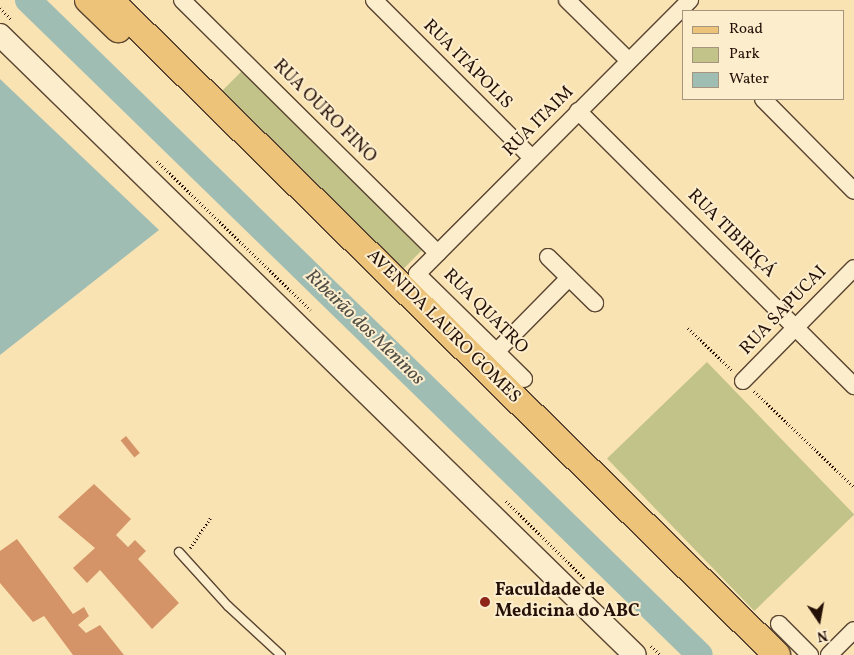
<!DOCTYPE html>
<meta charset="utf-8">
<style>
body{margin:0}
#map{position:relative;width:854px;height:655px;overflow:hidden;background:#fae3b2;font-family:Vollkorn,serif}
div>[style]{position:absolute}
.green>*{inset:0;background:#c2c389;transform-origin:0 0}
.water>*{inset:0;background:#a0bdb4}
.river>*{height:26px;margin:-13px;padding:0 13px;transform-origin:13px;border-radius:13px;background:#a0bdb4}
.building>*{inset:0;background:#d49468;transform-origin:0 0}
.path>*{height:2.5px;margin-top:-1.25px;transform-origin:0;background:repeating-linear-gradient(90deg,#251007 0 1px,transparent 0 3.5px)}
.roads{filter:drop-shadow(1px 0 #5a4532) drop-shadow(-1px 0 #5a4532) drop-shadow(0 1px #5a4532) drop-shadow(0 -1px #5a4532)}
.lane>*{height:8px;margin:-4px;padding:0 4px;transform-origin:4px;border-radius:4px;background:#fcedcd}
.street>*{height:16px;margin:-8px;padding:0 8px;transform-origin:8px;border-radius:8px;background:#fcedcd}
.secondary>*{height:22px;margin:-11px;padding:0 11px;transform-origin:11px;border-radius:11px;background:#fcedcd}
.primary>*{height:26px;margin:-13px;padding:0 13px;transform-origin:13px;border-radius:13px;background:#edc279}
.dots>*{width:14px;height:14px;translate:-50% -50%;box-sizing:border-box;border:2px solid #fcedcd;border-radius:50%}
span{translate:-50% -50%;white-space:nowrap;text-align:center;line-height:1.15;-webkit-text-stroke:4px #fcedcd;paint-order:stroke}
.street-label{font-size:18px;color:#251007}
.poi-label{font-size:18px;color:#251007;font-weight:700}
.left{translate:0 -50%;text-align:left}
.water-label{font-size:19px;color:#504d44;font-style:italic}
.legend{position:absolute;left:682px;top:10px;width:162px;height:90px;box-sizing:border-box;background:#fcedcd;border:1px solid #a6957e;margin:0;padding:6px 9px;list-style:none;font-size:15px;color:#251007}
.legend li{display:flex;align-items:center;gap:10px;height:25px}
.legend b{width:25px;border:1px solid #a6957e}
.north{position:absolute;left:794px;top:595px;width:50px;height:50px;-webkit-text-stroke:4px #fcedcd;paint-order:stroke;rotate:168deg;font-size:14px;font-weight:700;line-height:20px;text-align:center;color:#251007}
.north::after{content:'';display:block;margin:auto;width:18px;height:22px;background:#251007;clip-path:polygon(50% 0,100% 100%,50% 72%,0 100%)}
</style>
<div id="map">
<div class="green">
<i style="left:243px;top:70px;width:254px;height:33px;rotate:45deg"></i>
<i style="left:707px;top:362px;width:212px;height:139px;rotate:46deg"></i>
</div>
<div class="water">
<i style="clip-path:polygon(0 79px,159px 230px,0 355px)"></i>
</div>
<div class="river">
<i style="left:28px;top:0;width:938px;rotate:44.27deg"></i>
</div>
<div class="building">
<i style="left:126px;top:436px;width:22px;height:7px;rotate:51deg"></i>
<i style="clip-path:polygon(94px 484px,131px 519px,116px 535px,128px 547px,135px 540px,146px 551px,138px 559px,179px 603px,152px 629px,100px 570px,87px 583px,73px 568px,95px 548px,58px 517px)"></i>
<i style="clip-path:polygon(17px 539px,73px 614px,84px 607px,89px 616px,78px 625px,86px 633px,100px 625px,124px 655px,73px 655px,44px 616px,33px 622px,0 583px,0 551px)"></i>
</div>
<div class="path">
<i style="left:0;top:8px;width:16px;rotate:45deg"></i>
<i style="left:157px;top:161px;width:214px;rotate:44.1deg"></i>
<i style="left:688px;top:328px;width:61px;rotate:43.7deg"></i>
<i style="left:754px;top:391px;width:139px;rotate:43.8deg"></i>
<i style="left:506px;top:501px;width:110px;rotate:44.6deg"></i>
<i style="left:190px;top:548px;width:37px;rotate:-56deg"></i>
<i style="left:651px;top:646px;width:13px;rotate:42deg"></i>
</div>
<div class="roads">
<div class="lane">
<i style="left:179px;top:552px;width:73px;rotate:47.8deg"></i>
<i style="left:228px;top:606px;width:72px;rotate:42.8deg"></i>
</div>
<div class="street">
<i style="left:182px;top:0;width:360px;rotate:44.7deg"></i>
<i style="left:374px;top:0;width:223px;rotate:45deg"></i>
<i style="left:567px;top:0;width:86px;rotate:44.5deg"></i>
<i style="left:763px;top:99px;width:129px;rotate:45.3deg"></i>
<i style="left:578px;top:111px;width:390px;rotate:44.9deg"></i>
<i style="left:548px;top:257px;width:66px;rotate:44.4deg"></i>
<i style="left:496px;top:352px;width:104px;rotate:-45.4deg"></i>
<i style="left:524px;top:379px;width:150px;rotate:-135.5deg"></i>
<i style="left:417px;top:274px;width:387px;rotate:-45.1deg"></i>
<i style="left:743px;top:381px;width:158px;rotate:-45.5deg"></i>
<i style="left:779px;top:624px;width:44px;rotate:45deg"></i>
<i style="left:829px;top:655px;width:35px;rotate:-45deg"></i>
</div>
<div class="secondary">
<i style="left:0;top:35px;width:887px;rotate:44.32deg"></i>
</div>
<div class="primary">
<i style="left:88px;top:0;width:42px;rotate:44deg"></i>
<i style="left:110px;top:0;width:935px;rotate:44.48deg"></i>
</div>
</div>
<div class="dots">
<i style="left:485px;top:602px;background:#8f2418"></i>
</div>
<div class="street-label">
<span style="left:467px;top:65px;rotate:45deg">RUA ITÁPOLIS</span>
<span style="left:324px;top:112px;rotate:45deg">RUA OURO FINO</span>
<span style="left:539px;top:122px;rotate:-45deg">RUA ITAIM</span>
<span style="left:731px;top:234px;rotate:45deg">RUA TIBIRIÇÁ</span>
<span style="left:784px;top:311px;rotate:-46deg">RUA SAPUCAI</span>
<span style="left:485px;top:312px;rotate:45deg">RUA QUATRO</span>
<span style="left:443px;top:327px;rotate:45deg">AVENIDA LAURO GOMES</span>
</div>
<div class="poi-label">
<span class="left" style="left:495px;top:602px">Faculdade de<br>Medicina do ABC</span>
</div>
<div class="water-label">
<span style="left:364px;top:328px;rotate:44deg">Ribeirão dos Meninos</span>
</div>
<ul class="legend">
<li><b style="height:6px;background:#edc279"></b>Road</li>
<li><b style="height:14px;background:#c2c389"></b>Park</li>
<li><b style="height:14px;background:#a0bdb4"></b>Water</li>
</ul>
<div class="north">N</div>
</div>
